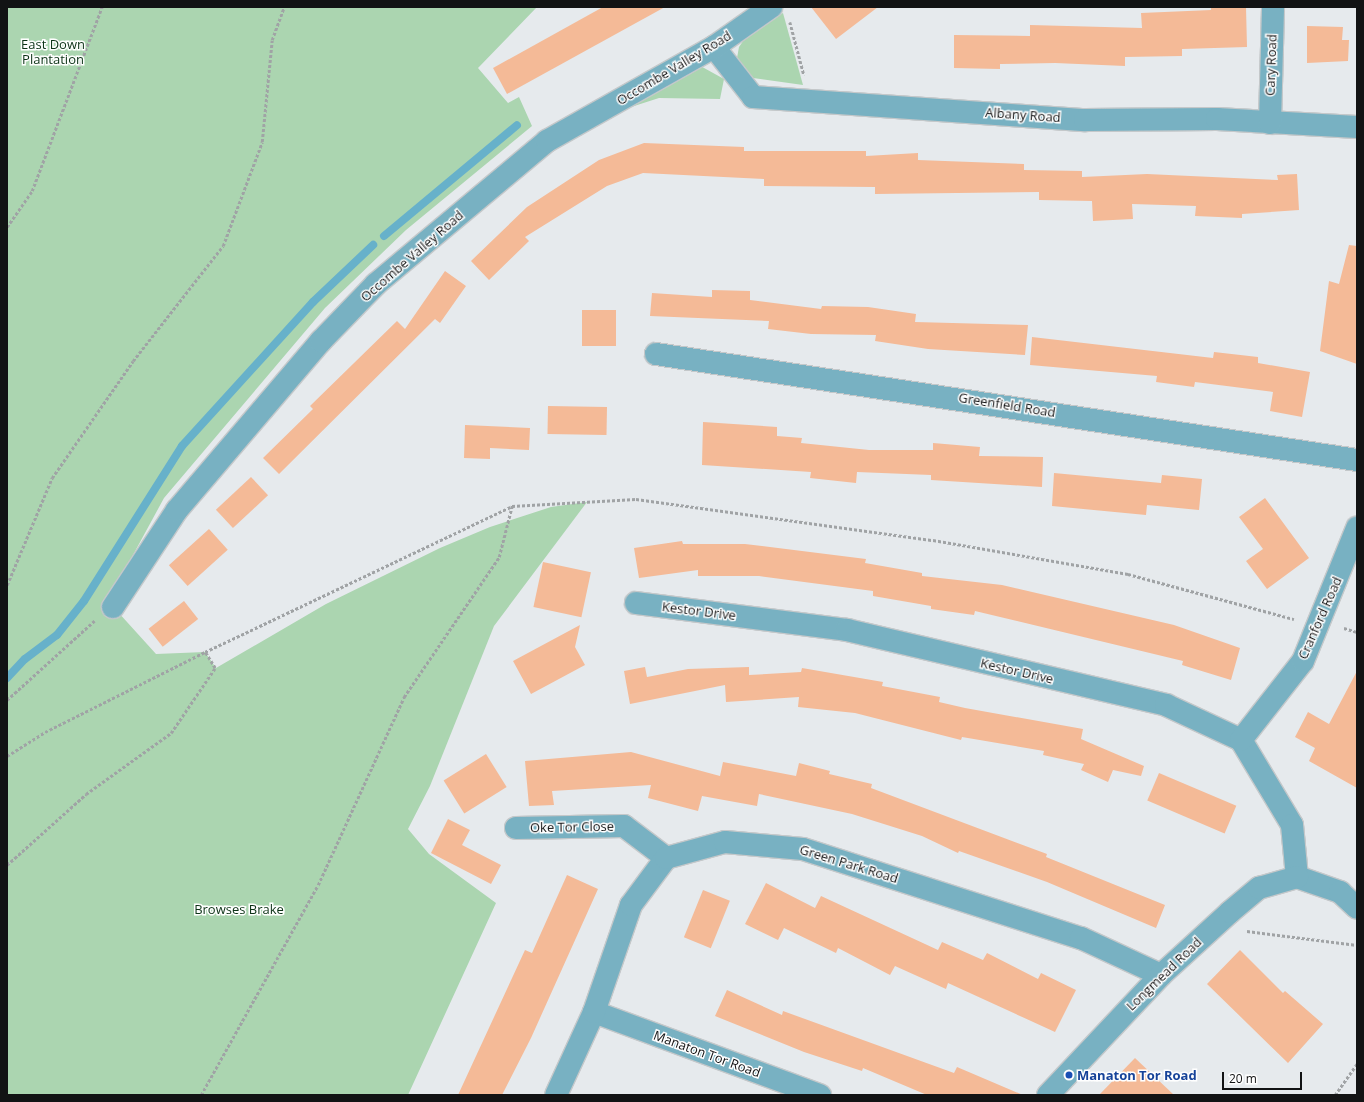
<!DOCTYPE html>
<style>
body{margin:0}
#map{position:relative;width:1364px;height:1102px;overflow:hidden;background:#e6eaed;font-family:"Open Sans",sans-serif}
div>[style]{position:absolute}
.green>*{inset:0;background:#abd5b0}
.stream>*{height:8px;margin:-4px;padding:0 4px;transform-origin:4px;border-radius:4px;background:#67b1ca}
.building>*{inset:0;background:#f4ba97;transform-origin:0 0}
.path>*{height:2.5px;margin-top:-1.25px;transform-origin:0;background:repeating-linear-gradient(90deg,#a0a3a5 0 3px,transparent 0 5px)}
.roads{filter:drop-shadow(1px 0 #c4c8ca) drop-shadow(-1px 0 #c4c8ca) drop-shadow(0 1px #c4c8ca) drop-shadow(0 -1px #c4c8ca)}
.street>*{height:22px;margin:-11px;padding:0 11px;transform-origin:11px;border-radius:11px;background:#78b1c2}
.dots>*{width:11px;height:11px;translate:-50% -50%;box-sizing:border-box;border:2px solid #fff;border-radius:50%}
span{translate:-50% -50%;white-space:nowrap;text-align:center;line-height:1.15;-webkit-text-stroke:3px #fff;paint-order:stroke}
.park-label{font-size:13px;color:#0c3316}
.street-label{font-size:13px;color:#121314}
.transit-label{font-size:13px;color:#164399;font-weight:700}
.left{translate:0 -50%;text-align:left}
.frame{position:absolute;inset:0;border:8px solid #121314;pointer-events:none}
.scale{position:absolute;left:1222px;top:1072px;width:80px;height:18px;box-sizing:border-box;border:2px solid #121314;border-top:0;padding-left:5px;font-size:12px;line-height:14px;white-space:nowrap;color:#121314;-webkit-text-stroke:3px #fff;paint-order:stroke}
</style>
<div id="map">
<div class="green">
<i style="clip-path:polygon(7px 7px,537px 7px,478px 68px,508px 103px,519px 97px,532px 126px,406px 230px,325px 308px,164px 498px,108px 601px,156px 654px,205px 652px,216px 668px,326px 604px,440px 548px,490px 527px,551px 507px,587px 502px,494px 626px,430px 786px,408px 829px,429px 854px,496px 903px,408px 1095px,7px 1095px)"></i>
<i style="clip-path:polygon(783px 13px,803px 85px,753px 78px,741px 68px,737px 58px,739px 47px,750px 31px)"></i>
<i style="clip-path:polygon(695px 63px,724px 79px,720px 99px,659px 98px,628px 108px,624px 106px)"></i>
</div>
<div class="stream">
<i style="left:384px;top:236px;width:173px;rotate:-39.8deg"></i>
<i style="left:7px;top:678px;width:26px;rotate:-47deg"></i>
<i style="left:25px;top:659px;width:40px;rotate:-37deg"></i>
<i style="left:57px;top:635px;width:43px;rotate:-51.5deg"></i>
<i style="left:84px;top:601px;width:183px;rotate:-57.7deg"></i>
<i style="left:182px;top:446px;width:195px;rotate:-47.7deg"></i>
<i style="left:313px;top:302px;width:83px;rotate:-43.5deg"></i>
</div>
<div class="building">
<i style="clip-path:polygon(603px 7px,665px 7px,507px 94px,493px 68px)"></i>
<i style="clip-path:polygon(811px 7px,878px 7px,836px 39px)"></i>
<i style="clip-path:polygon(1211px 7px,1246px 7px,1247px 47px,1182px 49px,1182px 56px,1125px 57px,1125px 66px,1055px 63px,1000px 64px,1000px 69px,954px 68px,954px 35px,1030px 36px,1030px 25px,1142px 28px,1141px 13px,1211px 10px)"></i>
<i style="clip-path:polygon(1307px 26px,1343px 27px,1342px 40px,1349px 40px,1348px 61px,1307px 63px)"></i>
<i style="clip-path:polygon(644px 143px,744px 147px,744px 151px,866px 151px,866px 156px,918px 153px,918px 160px,1024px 164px,1024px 170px,1082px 171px,1082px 177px,1147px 174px,1278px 180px,1277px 175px,1297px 174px,1299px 210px,1242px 214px,1242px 218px,1195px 216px,1196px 206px,1132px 204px,1133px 219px,1093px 221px,1092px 201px,1039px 200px,1039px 192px,875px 194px,875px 187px,764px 186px,764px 179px,643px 173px,607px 186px,525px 237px,529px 241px,489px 280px,471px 261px,527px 207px,599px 160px)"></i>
<i style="clip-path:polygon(1349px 245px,1357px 246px,1357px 364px,1320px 351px,1329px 281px,1339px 284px)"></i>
<i style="clip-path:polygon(445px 271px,466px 286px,440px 323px,435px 319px,279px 474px,263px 458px,313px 409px,310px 406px,397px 321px,405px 329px)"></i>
<i style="clip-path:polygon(712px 290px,750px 291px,750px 300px,821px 309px,822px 306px,868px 307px,916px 314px,915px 322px,1028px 325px,1025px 355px,928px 349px,875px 341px,876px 335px,811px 334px,768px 329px,769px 321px,650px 316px,652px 293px,712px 297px)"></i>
<i style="left:582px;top:310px;width:34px;height:36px"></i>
<i style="clip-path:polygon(1032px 337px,1213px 358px,1214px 352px,1258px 357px,1258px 363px,1310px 372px,1302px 417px,1270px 411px,1273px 392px,1195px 382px,1194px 387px,1156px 382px,1157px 376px,1030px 365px)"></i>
<i style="left:548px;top:406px;width:59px;height:28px;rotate:1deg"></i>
<i style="clip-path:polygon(703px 422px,777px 427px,777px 436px,802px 438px,801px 443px,869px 450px,933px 450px,933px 443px,980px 447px,979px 456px,1043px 457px,1042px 487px,931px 480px,931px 475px,857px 472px,856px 483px,810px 478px,811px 472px,702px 465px)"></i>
<i style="clip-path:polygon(465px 425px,530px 428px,529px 450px,490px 448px,490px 459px,464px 458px)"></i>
<i style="clip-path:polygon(1054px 473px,1161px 483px,1162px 475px,1202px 479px,1199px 510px,1147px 505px,1146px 515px,1052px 506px)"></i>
<i style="left:251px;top:477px;width:25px;height:48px;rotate:47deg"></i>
<i style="clip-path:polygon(1265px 498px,1309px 558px,1267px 589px,1246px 561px,1263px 549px,1239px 517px)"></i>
<i style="left:209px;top:529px;width:28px;height:54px;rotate:48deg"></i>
<i style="clip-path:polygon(682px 541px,683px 544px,745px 544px,866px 559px,865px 563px,922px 573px,922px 576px,1002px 585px,1174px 625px,1240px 648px,1231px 680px,1182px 665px,1183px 661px,975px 611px,974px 615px,931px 609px,931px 606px,873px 596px,873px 591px,759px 576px,698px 576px,698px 570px,639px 578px,634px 548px)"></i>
<i style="left:543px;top:562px;width:49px;height:46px;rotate:12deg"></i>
<i style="left:184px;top:601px;width:23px;height:45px;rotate:52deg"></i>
<i style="clip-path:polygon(580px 625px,575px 647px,585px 665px,531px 694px,513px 661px)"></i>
<i style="clip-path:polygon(645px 667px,647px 677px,688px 669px,749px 667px,749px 675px,801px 672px,802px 668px,883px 682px,882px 686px,940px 697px,939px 702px,965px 708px,1083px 729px,1081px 739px,1144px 766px,1141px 776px,1113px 770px,1108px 782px,1081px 770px,1084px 764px,1043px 755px,1044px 751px,962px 737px,961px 740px,855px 713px,798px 707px,799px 697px,726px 702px,725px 685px,630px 704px,624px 671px)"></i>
<i style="clip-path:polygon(1357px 671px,1357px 788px,1309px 761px,1315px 748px,1295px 737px,1308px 712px,1329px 724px)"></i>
<i style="clip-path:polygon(631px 752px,720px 776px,723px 762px,796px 776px,799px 763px,830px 771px,829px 774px,872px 784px,871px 788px,1047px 854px,1046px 857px,1165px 905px,1156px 928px,1047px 882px,959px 851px,958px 853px,922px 836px,852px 814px,759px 794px,757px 806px,702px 796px,698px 811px,648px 798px,651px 785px,552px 791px,554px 805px,529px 806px,525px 761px)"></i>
<i style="left:486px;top:754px;width:39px;height:50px;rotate:58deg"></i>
<i style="left:1159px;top:773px;width:84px;height:30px;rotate:23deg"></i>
<i style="clip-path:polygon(448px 819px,470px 830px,462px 845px,501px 865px,491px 884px,431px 853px)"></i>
<i style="clip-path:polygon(567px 875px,598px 889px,531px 1038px,502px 1095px,458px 1095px,525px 950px,532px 953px)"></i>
<i style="clip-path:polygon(766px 883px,815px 908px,821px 896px,938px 950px,942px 942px,983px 960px,987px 953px,1038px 979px,1041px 973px,1076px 990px,1055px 1032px,948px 983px,946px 989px,895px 966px,890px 975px,838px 948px,836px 953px,784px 928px,778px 940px,745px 924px)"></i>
<i style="left:703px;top:890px;width:29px;height:51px;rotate:22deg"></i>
<i style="clip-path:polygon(1240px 950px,1283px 993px,1285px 991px,1323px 1024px,1288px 1063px,1207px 984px)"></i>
<i style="clip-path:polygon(727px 990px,782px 1015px,783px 1011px,954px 1073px,957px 1067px,1023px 1095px,927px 1095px,863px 1068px,862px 1071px,804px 1052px,715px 1016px)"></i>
<i style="clip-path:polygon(1135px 1058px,1174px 1095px,1099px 1095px)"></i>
</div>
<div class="path">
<i style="left:790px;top:22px;width:55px;rotate:75.2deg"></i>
<i style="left:7px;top:227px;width:44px;rotate:-55.2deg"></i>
<i style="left:32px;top:191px;width:197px;rotate:-69.2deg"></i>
<i style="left:7px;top:585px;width:116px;rotate:-67.2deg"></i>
<i style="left:52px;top:478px;width:142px;rotate:-55.3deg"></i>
<i style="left:133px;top:361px;width:146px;rotate:-52deg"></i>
<i style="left:223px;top:246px;width:111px;rotate:-69.4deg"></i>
<i style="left:262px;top:142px;width:102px;rotate:-84.4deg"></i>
<i style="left:272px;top:40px;width:35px;rotate:-70deg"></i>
<i style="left:1344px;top:628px;width:14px;rotate:17deg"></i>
<i style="left:7px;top:700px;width:118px;rotate:-42.2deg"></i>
<i style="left:7px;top:756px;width:45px;rotate:-32.3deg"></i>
<i style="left:45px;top:732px;width:179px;rotate:-26.6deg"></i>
<i style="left:205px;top:652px;width:340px;rotate:-25.4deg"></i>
<i style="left:512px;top:506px;width:124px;rotate:-3.2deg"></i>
<i style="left:636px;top:499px;width:300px;rotate:7.9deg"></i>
<i style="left:933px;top:540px;width:198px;rotate:9.9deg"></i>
<i style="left:1128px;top:574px;width:172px;rotate:15.2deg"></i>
<i style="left:7px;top:865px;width:106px;rotate:-41.9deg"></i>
<i style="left:86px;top:794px;width:105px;rotate:-35.7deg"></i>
<i style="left:171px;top:733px;width:78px;rotate:-55.9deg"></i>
<i style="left:215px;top:668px;width:19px;rotate:-122deg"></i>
<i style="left:1247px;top:931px;width:111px;rotate:7.3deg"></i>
<i style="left:201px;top:1095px;width:240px;rotate:-60.9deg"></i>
<i style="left:318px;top:885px;width:207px;rotate:-65.4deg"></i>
<i style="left:404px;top:697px;width:169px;rotate:-55.8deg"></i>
<i style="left:499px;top:557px;width:53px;rotate:-75.7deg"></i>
<i style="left:1335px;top:1095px;width:38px;rotate:-55deg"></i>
</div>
<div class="roads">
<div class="street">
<i style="left:714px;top:47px;width:63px;rotate:52deg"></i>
<i style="left:753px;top:97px;width:333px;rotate:4deg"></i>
<i style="left:1085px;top:120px;width:132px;rotate:-0.4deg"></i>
<i style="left:1217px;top:119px;width:140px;rotate:3.3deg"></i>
<i style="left:1270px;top:123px;width:116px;rotate:-88.5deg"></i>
<i style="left:656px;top:354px;width:709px;rotate:8.6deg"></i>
<i style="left:636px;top:603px;width:213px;rotate:7.3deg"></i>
<i style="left:847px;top:630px;width:328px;rotate:13.2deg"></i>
<i style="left:1166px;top:705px;width:83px;rotate:25deg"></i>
<i style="left:1241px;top:740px;width:99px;rotate:59deg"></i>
<i style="left:1292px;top:825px;width:52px;rotate:84.5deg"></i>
<i style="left:113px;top:607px;width:116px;rotate:-56.6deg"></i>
<i style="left:177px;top:510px;width:222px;rotate:-49.6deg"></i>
<i style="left:321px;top:341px;width:79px;rotate:-46deg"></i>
<i style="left:376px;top:284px;width:223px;rotate:-39.9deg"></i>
<i style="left:547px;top:141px;width:192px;rotate:-29.4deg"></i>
<i style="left:714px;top:47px;width:70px;rotate:-35.1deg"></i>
<i style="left:1241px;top:740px;width:100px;rotate:-51.9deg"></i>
<i style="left:1303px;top:661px;width:144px;rotate:-67.9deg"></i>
<i style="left:516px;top:828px;width:108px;rotate:-1.1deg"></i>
<i style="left:624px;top:826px;width:53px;rotate:37.3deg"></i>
<i style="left:1297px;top:877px;width:46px;rotate:19.2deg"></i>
<i style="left:1340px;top:892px;width:23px;rotate:43deg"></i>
<i style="left:594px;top:1012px;width:241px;rotate:20.2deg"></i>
<i style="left:556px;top:1095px;width:91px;rotate:-65.4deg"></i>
<i style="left:594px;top:1012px;width:113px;rotate:-70.9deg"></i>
<i style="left:631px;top:905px;width:59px;rotate:-53.3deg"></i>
<i style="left:666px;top:858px;width:61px;rotate:-15.2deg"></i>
<i style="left:725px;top:842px;width:78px;rotate:5.1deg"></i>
<i style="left:803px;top:849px;width:292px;rotate:17.8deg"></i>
<i style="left:1081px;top:938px;width:88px;rotate:24.8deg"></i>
<i style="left:1048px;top:1095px;width:165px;rotate:-46.7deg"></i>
<i style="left:1161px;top:975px;width:93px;rotate:-42.4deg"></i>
<i style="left:1230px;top:912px;width:38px;rotate:-40deg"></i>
<i style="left:1259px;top:888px;width:40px;rotate:-16deg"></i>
</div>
</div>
<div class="dots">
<i style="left:1069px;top:1075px;background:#1a4fb4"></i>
</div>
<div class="park-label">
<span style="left:53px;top:52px">East Down<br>Plantation</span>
<span style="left:239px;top:909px">Browses Brake</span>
</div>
<div class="street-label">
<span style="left:1271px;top:65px;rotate:-88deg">Cary Road</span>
<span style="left:674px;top:68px;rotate:-31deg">Occombe Valley Road</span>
<span style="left:1023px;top:115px;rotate:4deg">Albany Road</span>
<span style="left:412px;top:256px;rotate:-41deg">Occombe Valley Road</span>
<span style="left:1007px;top:405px;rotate:9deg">Greenfield Road</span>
<span style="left:699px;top:611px;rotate:7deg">Kestor Drive</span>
<span style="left:1320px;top:618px;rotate:-66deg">Cranford Road</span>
<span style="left:1017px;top:671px;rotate:13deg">Kestor Drive</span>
<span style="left:572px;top:827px;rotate:-1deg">Oke Tor Close</span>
<span style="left:849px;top:864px;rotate:17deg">Green Park Road</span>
<span style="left:1164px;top:974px;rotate:-44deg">Longmead Road</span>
<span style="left:707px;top:1054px;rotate:20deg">Manaton Tor Road</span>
</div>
<div class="transit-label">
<span class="left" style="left:1077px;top:1075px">Manaton Tor Road</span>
</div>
<div class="frame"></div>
<div class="scale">20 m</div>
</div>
